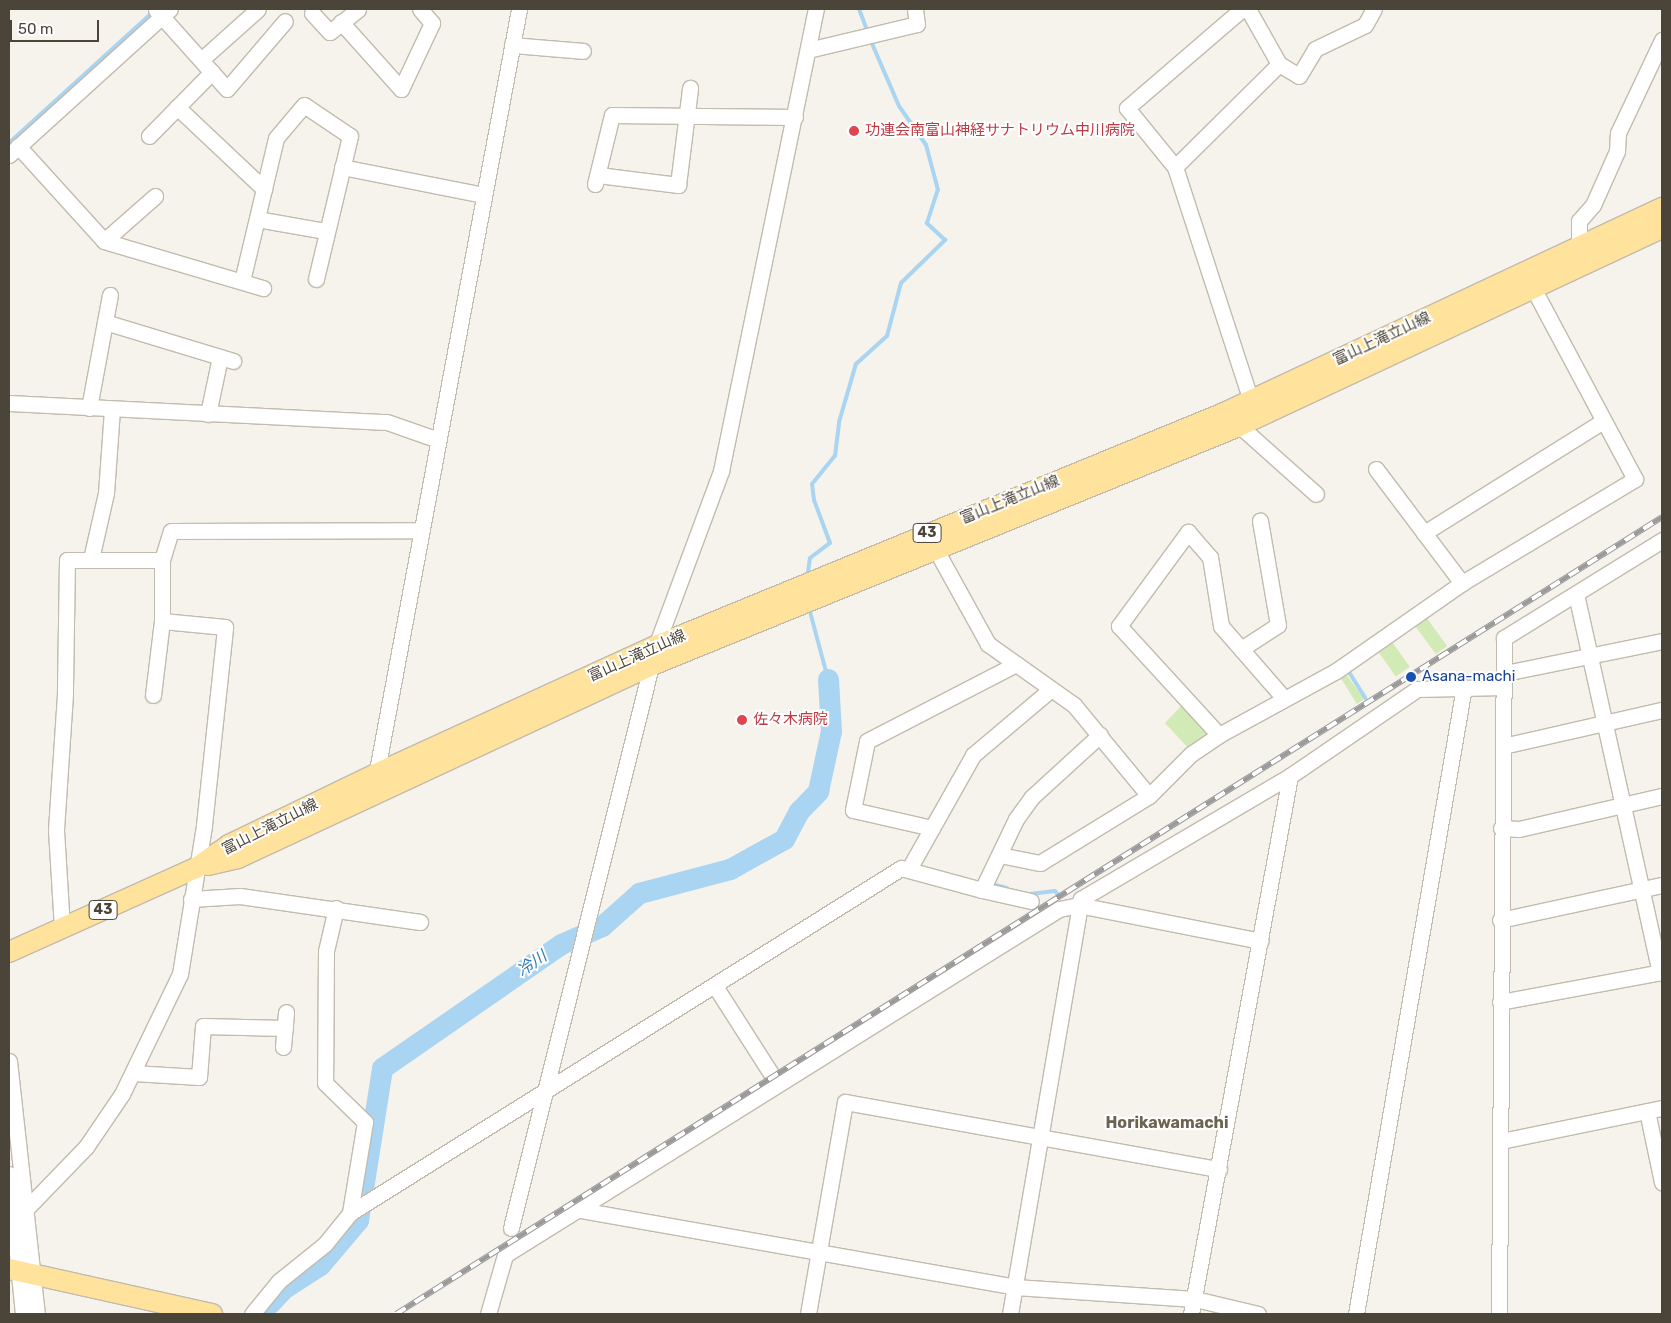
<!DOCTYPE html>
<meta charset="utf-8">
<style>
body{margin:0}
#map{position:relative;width:1671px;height:1323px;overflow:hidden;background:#f6f3ec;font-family:Rubik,"Noto Sans JP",sans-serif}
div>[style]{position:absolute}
.green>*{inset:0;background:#d2eab5;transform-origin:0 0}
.stream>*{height:4px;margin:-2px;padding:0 2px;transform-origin:2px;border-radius:2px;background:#a9d4f2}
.river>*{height:21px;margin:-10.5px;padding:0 10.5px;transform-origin:10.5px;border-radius:10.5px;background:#a9d4f2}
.roads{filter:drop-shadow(1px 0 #c2bbae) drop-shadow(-1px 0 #c2bbae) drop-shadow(0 1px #c2bbae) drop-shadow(0 -1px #c2bbae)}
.minor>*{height:15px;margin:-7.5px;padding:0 7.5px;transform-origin:7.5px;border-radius:7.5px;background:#fff}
.major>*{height:20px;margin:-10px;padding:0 10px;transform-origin:10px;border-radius:10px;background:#ffe39c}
.rail>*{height:5.5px;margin-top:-2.75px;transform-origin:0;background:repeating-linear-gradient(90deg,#fff 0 11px,#9a9a9a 0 22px);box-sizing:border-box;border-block:1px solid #9a9a9a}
.dots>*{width:14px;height:14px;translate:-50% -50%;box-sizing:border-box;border:2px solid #fff;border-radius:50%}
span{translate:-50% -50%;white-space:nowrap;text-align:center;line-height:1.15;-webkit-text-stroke:4px #fff;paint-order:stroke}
.shield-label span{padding:1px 4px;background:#fff;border:1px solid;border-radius:4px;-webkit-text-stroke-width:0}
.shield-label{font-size:14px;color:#4b4439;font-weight:700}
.health-label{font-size:15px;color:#be3a42}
.left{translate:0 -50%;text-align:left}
.street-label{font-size:15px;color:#4b4439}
.transit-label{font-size:15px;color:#164399}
.water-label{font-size:16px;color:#2e7ab2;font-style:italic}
.neighbourhood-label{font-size:16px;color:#6e6250;font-weight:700}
.frame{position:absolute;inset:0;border:10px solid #4b4439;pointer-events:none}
.scale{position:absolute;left:10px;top:20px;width:89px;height:22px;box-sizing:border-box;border:2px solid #4b4439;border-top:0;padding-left:6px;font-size:15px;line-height:18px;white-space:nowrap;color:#4b4439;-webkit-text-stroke:4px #fff;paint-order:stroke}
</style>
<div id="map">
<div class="green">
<i style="left:1426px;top:617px;width:36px;height:14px;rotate:54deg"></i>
<i style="left:1393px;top:643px;width:29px;height:17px;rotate:55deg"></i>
<i style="clip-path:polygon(1346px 674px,1364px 699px,1357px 704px,1340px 677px)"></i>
<i style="clip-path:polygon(1184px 703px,1208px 727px,1209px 737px,1190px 750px,1165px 723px)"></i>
</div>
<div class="stream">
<i style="left:859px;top:9px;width:26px;rotate:69deg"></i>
<i style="left:9px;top:143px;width:195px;rotate:-42.3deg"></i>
<i style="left:807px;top:579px;width:21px;rotate:-82deg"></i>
<i style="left:810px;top:558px;width:25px;rotate:-37deg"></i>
<i style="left:830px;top:543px;width:46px;rotate:-110.4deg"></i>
<i style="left:814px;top:500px;width:16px;rotate:-97deg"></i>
<i style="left:812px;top:484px;width:36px;rotate:-51deg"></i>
<i style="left:835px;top:456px;width:34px;rotate:-83deg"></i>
<i style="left:839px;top:422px;width:60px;rotate:-73.7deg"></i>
<i style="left:856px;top:364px;width:42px;rotate:-42.1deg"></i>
<i style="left:887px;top:336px;width:55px;rotate:-75.2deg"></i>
<i style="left:901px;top:283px;width:62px;rotate:-44.3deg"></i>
<i style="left:945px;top:240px;width:25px;rotate:-137deg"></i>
<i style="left:927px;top:223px;width:35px;rotate:-72deg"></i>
<i style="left:938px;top:190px;width:47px;rotate:-104.9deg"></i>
<i style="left:926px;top:145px;width:47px;rotate:-124.7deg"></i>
<i style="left:899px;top:106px;width:73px;rotate:-113.4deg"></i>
<i style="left:809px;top:608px;width:73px;rotate:75deg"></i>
<i style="left:1349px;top:672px;width:31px;rotate:58deg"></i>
<i style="left:989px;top:883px;width:19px;rotate:16deg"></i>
<i style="left:1030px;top:894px;width:25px;rotate:-7deg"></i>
<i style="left:1055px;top:891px;width:6px;rotate:51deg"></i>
</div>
<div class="river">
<i style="left:270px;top:1303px;width:19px;rotate:-47deg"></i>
<i style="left:283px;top:1289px;width:44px;rotate:-33deg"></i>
<i style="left:320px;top:1265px;width:59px;rotate:-49.8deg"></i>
<i style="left:358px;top:1220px;width:154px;rotate:-81deg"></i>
<i style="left:382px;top:1068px;width:218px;rotate:-34.7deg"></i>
<i style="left:561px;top:944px;width:45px;rotate:-23.7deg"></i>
<i style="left:602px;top:926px;width:50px;rotate:-41.7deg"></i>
<i style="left:639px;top:893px;width:94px;rotate:-14.8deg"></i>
<i style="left:730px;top:869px;width:62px;rotate:-29.1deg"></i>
<i style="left:784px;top:839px;width:32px;rotate:-62deg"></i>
<i style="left:799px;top:811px;width:28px;rotate:-46deg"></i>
<i style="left:818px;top:791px;width:61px;rotate:-77.8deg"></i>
<i style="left:831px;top:731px;width:52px;rotate:-93.3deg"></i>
</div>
<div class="roads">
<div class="minor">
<i style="left:1242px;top:9px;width:152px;rotate:139.3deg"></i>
<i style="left:1127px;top:108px;width:76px;rotate:50.9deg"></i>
<i style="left:1175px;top:167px;width:256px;rotate:72deg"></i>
<i style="left:1248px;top:9px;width:63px;rotate:60.6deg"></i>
<i style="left:1279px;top:64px;width:23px;rotate:31deg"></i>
<i style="left:1299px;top:76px;width:31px;rotate:-59deg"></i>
<i style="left:1315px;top:49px;width:55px;rotate:-25.6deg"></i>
<i style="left:1365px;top:25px;width:18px;rotate:-61deg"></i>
<i style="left:156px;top:10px;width:106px;rotate:48.1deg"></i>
<i style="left:227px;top:89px;width:89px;rotate:-49.5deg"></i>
<i style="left:312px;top:13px;width:26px;rotate:47deg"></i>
<i style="left:330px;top:32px;width:36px;rotate:-39deg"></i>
<i style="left:341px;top:22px;width:90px;rotate:48.2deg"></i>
<i style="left:401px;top:89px;width:73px;rotate:-64.8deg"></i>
<i style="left:432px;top:23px;width:18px;rotate:-131deg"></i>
<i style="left:512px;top:45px;width:71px;rotate:4.8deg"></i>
<i style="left:808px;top:50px;width:112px;rotate:-13.4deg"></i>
<i style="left:917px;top:24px;width:15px;rotate:-98deg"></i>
<i style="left:201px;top:60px;width:76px;rotate:-41.8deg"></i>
<i style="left:177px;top:107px;width:120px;rotate:43.3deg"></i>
<i style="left:149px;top:136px;width:90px;rotate:-45.5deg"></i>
<i style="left:18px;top:146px;width:128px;rotate:47.8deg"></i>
<i style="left:104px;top:241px;width:166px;rotate:16.5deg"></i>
<i style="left:9px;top:155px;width:217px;rotate:-42.2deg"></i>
<i style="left:342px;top:167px;width:145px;rotate:11.2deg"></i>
<i style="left:1175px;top:167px;width:146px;rotate:-44.7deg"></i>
<i style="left:598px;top:175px;width:81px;rotate:7.1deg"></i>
<i style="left:678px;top:185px;width:98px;rotate:-82.9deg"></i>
<i style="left:595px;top:184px;width:71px;rotate:-76.2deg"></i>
<i style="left:612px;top:115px;width:183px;rotate:0.6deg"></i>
<i style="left:257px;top:219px;width:70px;rotate:9.9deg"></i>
<i style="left:104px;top:241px;width:68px;rotate:-41.4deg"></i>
<i style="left:1579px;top:254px;width:33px;rotate:-90deg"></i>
<i style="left:1579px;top:221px;width:21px;rotate:-49deg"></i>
<i style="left:1593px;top:205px;width:59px;rotate:-66deg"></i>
<i style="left:1617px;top:151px;width:18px;rotate:-87deg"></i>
<i style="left:1618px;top:133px;width:103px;rotate:-64.7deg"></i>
<i style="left:242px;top:281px;width:147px;rotate:-76.6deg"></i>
<i style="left:276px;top:138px;width:43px;rotate:-49.7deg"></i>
<i style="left:304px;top:105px;width:55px;rotate:34deg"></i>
<i style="left:350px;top:136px;width:147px;rotate:103.4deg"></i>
<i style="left:105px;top:322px;width:134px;rotate:16.9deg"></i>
<i style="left:9px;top:403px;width:378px;rotate:2.9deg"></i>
<i style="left:387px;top:422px;width:54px;rotate:19.4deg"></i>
<i style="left:89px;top:408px;width:115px;rotate:-79.5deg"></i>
<i style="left:208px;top:414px;width:58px;rotate:-78.1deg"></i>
<i style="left:1233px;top:420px;width:111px;rotate:41.7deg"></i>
<i style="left:1376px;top:469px;width:143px;rotate:53deg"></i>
<i style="left:1424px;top:533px;width:211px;rotate:-32deg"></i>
<i style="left:931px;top:541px;width:118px;rotate:61deg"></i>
<i style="left:988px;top:644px;width:105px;rotate:35.3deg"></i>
<i style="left:1074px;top:705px;width:118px;rotate:50.5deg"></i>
<i style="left:1149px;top:796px;width:59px;rotate:-45deg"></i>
<i style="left:1191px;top:754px;width:34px;rotate:-34deg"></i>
<i style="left:1219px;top:735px;width:133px;rotate:-28.7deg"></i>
<i style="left:1336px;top:671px;width:154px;rotate:-34.9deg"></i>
<i style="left:1462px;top:583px;width:202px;rotate:-31deg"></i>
<i style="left:1635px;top:479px;width:227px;rotate:-118.1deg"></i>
<i style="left:91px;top:559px;width:68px;rotate:-77.2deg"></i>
<i style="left:106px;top:493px;width:84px;rotate:-85.9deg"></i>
<i style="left:162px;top:560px;width:30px;rotate:-73deg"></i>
<i style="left:171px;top:531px;width:250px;rotate:-0.2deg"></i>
<i style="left:1576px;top:594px;width:388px;rotate:77.5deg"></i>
<i style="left:1241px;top:649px;width:44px;rotate:-33deg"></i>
<i style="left:1278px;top:625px;width:106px;rotate:-99.8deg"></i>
<i style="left:1505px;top:673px;width:160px;rotate:-11.5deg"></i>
<i style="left:153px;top:695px;width:75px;rotate:-83.1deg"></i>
<i style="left:1219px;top:735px;width:148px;rotate:-132.5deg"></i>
<i style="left:1119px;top:626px;width:117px;rotate:-53.7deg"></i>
<i style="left:1188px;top:532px;width:33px;rotate:49deg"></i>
<i style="left:1210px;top:557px;width:70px;rotate:80.9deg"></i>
<i style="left:1221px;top:626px;width:94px;rotate:48.9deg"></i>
<i style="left:1503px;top:746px;width:163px;rotate:-12.8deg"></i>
<i style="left:375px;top:781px;width:785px;rotate:-79.43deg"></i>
<i style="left:932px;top:828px;width:81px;rotate:-167.2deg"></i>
<i style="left:853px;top:810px;width:70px;rotate:-78.5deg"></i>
<i style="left:867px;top:741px;width:168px;rotate:-27.3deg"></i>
<i style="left:1501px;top:828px;width:18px;rotate:3deg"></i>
<i style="left:1519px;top:829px;width:147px;rotate:-13deg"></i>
<i style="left:1000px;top:855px;width:41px;rotate:11.3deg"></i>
<i style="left:1040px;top:863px;width:128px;rotate:-31.6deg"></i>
<i style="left:910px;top:867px;width:129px;rotate:-60.6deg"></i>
<i style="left:973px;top:755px;width:102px;rotate:-40.2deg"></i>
<i style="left:982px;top:890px;width:50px;rotate:12.7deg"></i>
<i style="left:191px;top:899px;width:49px;rotate:-3.5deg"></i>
<i style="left:240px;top:896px;width:182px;rotate:8.2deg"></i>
<i style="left:336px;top:908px;width:44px;rotate:103.1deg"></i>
<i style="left:326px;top:951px;width:132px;rotate:90.4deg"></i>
<i style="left:325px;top:1083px;width:56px;rotate:44.3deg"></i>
<i style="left:365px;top:1122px;width:92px;rotate:99.4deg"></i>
<i style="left:1500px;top:920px;width:166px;rotate:-12.2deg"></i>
<i style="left:715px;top:986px;width:102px;rotate:57.4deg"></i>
<i style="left:1500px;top:1002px;width:165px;rotate:-10.5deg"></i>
<i style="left:283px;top:1047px;width:35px;rotate:-85deg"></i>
<i style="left:9px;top:1061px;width:255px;rotate:83.7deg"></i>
<i style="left:133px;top:1073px;width:66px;rotate:3.5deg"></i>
<i style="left:199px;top:1077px;width:51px;rotate:-85.5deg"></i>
<i style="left:203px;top:1026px;width:82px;rotate:1.4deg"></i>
<i style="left:1647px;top:1111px;width:73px;rotate:78.1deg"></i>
<i style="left:1501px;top:1141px;width:164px;rotate:-11.6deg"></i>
<i style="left:9px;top:1174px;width:141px;rotate:84.3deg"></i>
<i style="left:580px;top:1210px;width:442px;rotate:10deg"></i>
<i style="left:1015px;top:1287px;width:180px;rotate:3.8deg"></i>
<i style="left:1195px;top:1299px;width:65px;rotate:13.4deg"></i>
<i style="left:24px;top:1211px;width:89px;rotate:-45.9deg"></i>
<i style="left:86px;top:1147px;width:64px;rotate:-55.8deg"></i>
<i style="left:122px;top:1094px;width:133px;rotate:-64.2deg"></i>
<i style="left:180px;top:974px;width:151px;rotate:-80.8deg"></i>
<i style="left:204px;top:825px;width:199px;rotate:-83.9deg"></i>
<i style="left:225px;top:627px;width:63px;rotate:-174.6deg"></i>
<i style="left:162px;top:621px;width:61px;rotate:-90deg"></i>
<i style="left:162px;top:560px;width:95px;rotate:180deg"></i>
<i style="left:67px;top:560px;width:134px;rotate:90.9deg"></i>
<i style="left:65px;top:694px;width:136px;rotate:93.8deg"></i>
<i style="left:56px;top:830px;width:99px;rotate:86.5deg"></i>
<i style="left:511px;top:1228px;width:600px;rotate:-76.01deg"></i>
<i style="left:656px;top:646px;width:187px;rotate:-69.6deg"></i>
<i style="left:721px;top:471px;width:472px;rotate:-78.4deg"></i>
<i style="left:252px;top:1314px;width:43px;rotate:-50.7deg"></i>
<i style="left:279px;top:1281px;width:59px;rotate:-38.8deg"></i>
<i style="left:325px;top:1244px;width:40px;rotate:-51deg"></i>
<i style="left:350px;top:1213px;width:650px;rotate:-32.05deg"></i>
<i style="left:901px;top:868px;width:84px;rotate:15.2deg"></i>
<i style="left:982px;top:890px;width:79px;rotate:-64.4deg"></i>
<i style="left:1016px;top:819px;width:27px;rotate:-54deg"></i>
<i style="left:1032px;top:797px;width:92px;rotate:-42.4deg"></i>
<i style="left:488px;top:1314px;width:61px;rotate:-73.9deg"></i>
<i style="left:505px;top:1255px;width:653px;rotate:-31.99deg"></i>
<i style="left:1059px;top:909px;width:20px;rotate:-11deg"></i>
<i style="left:1079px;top:905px;width:185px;rotate:11.2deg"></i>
<i style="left:808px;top:1314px;width:215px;rotate:-80.1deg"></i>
<i style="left:845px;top:1102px;width:380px;rotate:10.2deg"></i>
<i style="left:1010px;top:1314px;width:421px;rotate:-80.3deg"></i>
<i style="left:1081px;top:899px;width:243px;rotate:-30.5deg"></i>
<i style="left:1290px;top:776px;width:154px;rotate:-34.4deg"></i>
<i style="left:1417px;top:689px;width:87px;rotate:-1.3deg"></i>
<i style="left:1191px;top:1314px;width:547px;rotate:-79.57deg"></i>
<i style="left:1356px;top:1314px;width:636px;rotate:-80.23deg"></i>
<i style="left:1499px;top:1314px;width:676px;rotate:-89.58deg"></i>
<i style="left:1504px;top:638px;width:186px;rotate:-31.8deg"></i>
</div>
<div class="major">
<i style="left:208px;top:865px;width:31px;rotate:-13deg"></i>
<i style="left:238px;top:858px;width:457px;rotate:-25deg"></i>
<i style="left:652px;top:665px;width:634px;rotate:-22.15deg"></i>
<i style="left:1239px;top:426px;width:467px;rotate:-25.1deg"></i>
<i style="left:9px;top:952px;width:205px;rotate:-24.2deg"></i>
<i style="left:196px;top:868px;width:40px;rotate:-34.9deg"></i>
<i style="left:229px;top:845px;width:163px;rotate:-25.8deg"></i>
<i style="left:376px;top:774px;width:308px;rotate:-24.6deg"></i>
<i style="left:656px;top:646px;width:614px;rotate:-22.3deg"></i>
<i style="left:1224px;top:413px;width:484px;rotate:-25.1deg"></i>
<i style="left:9px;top:1269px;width:208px;rotate:12.5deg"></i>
</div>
</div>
<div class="rail">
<i style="left:396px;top:1314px;width:1496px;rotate:-32.19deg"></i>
</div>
<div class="dots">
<i style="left:854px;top:131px;background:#e0444e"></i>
<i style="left:1411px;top:677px;background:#1a4fb4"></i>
<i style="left:742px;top:720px;background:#e0444e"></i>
</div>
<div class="shield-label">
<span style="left:927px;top:533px">43</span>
<span style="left:103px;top:910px">43</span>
</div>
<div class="health-label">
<span class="left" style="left:865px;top:131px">功連会南富山神経サナトリウム中川病院</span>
<span class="left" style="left:753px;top:720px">佐々木病院</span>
</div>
<div class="street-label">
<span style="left:1382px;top:339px;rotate:-25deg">富山上滝立山線</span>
<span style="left:1010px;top:500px;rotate:-22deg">富山上滝立山線</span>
<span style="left:637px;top:656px;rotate:-24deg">富山上滝立山線</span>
<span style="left:270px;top:827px;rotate:-27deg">富山上滝立山線</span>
</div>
<div class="transit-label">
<span class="left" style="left:1422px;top:677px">Asana-machi</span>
</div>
<div class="water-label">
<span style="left:532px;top:964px;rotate:-35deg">冷川</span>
</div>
<div class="neighbourhood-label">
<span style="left:1167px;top:1123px">Horikawamachi</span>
</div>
<div class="frame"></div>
<div class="scale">50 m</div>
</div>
